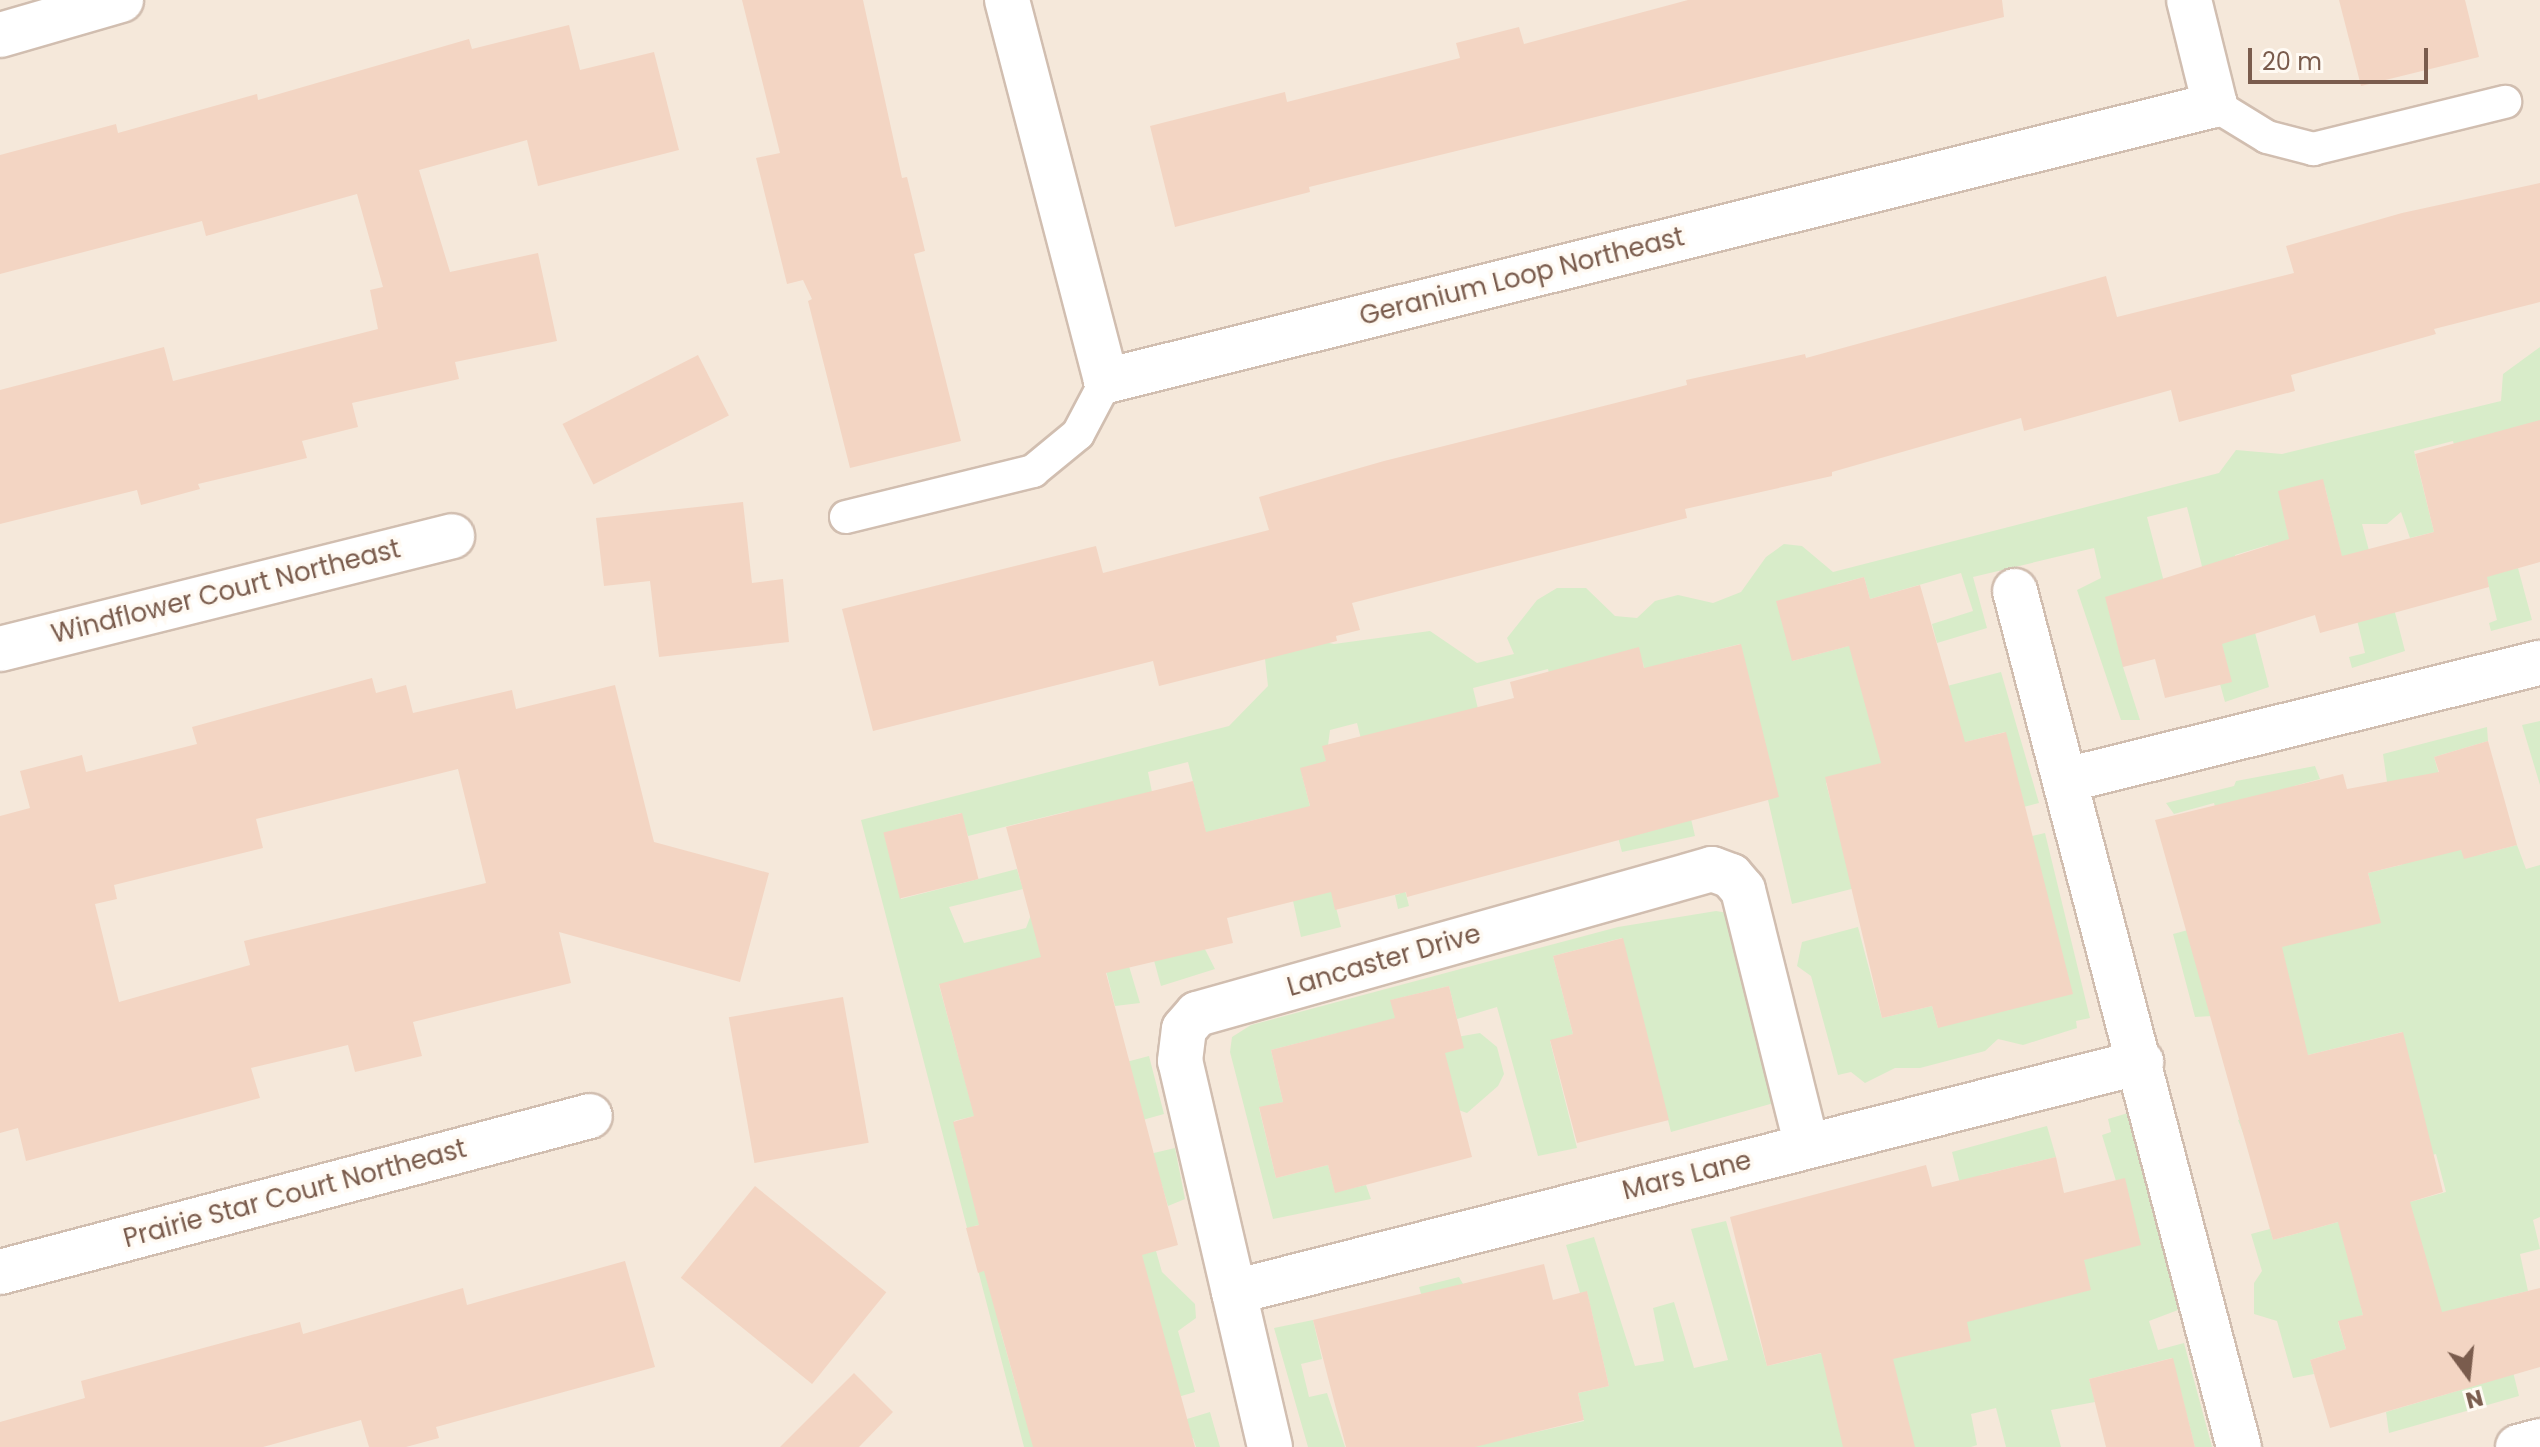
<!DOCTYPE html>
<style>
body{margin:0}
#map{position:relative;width:2540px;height:1447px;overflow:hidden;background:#fdf6ec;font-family:Poppins,sans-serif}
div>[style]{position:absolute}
.residential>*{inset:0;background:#f5e8da;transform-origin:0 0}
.green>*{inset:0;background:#d8ecc9}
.building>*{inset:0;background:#f3d5c3;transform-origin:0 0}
.roads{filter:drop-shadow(2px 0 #d1beb0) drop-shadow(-2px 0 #d1beb0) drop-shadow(0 2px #d1beb0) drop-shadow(0 -2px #d1beb0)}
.service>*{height:32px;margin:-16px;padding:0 16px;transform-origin:16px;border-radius:16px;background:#fff}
.minor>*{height:44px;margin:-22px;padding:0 22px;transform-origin:22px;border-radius:22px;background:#fff}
span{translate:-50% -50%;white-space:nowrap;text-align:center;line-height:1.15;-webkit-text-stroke:7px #fffaf3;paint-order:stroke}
.street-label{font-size:26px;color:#7a5c4d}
.north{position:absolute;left:2428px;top:1335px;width:80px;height:80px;-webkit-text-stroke:6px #fffaf3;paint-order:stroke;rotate:165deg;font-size:22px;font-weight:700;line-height:32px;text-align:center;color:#7a5c4d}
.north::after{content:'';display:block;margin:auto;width:28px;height:36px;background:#7a5c4d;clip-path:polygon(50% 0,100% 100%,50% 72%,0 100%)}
.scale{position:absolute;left:2248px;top:48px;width:180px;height:36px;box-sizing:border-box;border:4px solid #7a5c4d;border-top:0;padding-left:10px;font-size:24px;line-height:28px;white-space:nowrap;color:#7a5c4d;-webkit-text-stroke:6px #fffaf3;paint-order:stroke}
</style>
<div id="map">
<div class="residential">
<i style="left:0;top:0;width:2540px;height:1447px"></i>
</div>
<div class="green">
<i style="clip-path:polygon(2540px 347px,2540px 431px,2512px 569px,2518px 568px,2532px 620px,2491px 631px,2489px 623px,2497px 620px,2453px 441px,2414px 451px,2434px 532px,2410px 538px,2401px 512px,2387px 524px,2362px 524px,2384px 608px,2393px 605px,2405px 651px,2352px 668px,2349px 657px,2365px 653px,2325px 487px,2284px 516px,2300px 582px,2281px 584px,2268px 545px,2235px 555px,2269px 687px,2225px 702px,2220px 684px,2231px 681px,2187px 507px,2147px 517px,2164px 582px,2123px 667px,2140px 720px,2121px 720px,2077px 590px,2101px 578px,2094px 548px,1973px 577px,1987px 628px,1937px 643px,1932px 624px,1973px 611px,1961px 573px,1870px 599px,1864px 577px,1837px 584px,1832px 604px,1792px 661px,1875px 639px,1866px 707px,2001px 672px,2039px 803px,1975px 820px,2005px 732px,1855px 770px,1826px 783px,1836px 821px,1902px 867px,2045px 833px,2090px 1018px,2076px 1021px,2077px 1028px,2023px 1045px,1998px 1039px,1985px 1051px,1920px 1068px,1895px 1068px,1865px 1083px,1851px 1072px,1838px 1075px,1811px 976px,1797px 966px,1802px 942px,1858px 927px,1882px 1018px,1932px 1006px,1938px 1028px,2034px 843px,1792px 904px,1768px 800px,1764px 741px,1740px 644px,1681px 659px,1679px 768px,1695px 836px,1622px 852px,1616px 830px,1684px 822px,1643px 663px,1623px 652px,1579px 791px,1548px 669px,1473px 688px,1483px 730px,1393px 843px,1409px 906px,1398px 909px,1395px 895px,1400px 894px,1357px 723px,1330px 730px,1326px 761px,1302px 775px,1341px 927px,1301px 937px,1274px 815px,1218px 829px,1239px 915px,1227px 917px,1188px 762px,1148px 772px,1169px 878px,1215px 969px,1161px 986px,1124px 851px,1082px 859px,1069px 811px,968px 836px,961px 813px,884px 833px,901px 899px,1017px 869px,1023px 889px,949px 907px,964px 943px,1026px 928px,1034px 907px,1120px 936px,1140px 1003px,1115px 1006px,1099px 943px,939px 985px,971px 1103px,1149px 1056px,1164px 1114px,1114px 1128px,1132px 1078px,954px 1121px,963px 1162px,1058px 1137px,1141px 1156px,1175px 1148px,1185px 1199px,1168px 1206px,1160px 1179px,974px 1226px,1156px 1251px,1162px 1272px,1195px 1304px,1196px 1318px,1178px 1331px,1195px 1392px,1144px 1407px,1000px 1329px,1020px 1400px,1118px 1440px,1210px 1412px,1220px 1447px,1196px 1447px,1193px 1438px,1160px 1447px,1024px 1447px,861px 820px,1229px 726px,1268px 686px,1265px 659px,1299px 637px,1334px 644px,1430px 631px,1477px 663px,1514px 654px,1507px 638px,1537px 600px,1557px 588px,1586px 588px,1615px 616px,1637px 618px,1655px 601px,1678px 595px,1713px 603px,1741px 592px,1766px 557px,1784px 544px,1802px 546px,1833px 572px,2219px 473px,2236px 450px,2282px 454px,2501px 401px,2503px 374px)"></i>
<i style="clip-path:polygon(2540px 721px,2540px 785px,2522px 725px)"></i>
<i style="clip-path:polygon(2487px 727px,2488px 741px,2434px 757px,2462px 852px,2479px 855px,2517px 845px,2526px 869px,2540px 865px,2540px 1217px,2533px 1220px,2540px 1249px,2520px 1254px,2528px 1291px,2495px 1299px,2519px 1396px,2389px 1433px,2386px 1412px,2464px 1389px,2357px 1290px,2363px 1315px,2338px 1322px,2346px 1349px,2310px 1360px,2314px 1374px,2293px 1378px,2277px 1321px,2254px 1314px,2254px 1283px,2262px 1271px,2251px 1234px,2270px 1229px,2273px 1240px,2446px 1192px,2436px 1154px,2360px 1174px,2245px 1138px,2238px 1120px,2413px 1076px,2402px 1032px,2308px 1055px,2212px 1016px,2195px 1017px,2173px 934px,2188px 930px,2226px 845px,2214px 803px,2174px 814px,2166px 803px,2234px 786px,2236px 781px,2315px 766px,2320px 779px,2294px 786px,2377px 908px,2368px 873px,2401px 865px,2417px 854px,2387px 782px,2383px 754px)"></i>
<i style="clip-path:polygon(1716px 911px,1740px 915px,1784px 1100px,1671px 1132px,1622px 938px,1553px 956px,1573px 1034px,1550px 1041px,1577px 1148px,1538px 1156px,1497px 1007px,1457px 1019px,1449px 986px,1391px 1000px,1412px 1085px,1338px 1033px,1271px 1050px,1283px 1102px,1259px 1108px,1276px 1178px,1328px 1165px,1335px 1192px,1366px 1185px,1371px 1199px,1273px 1219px,1230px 1052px,1232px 1037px,1251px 1025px,1618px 927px)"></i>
<i style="clip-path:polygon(1480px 1033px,1497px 1047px,1504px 1074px,1498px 1086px,1467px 1113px,1447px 1106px,1436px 1048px,1445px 1039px)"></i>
<i style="clip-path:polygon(2128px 1113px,2156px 1223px,2177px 1239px,2190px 1280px,2176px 1303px,2178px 1310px,2149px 1321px,2158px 1350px,2184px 1343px,2212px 1447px,2195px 1447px,2172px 1358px,2089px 1379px,2095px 1402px,2051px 1410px,2061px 1447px,2006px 1447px,1996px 1408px,1971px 1414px,1977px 1445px,1971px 1447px,1468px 1447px,1419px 1287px,1459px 1277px,1463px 1284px,1501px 1440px,1584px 1421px,1578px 1393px,1609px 1386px,1587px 1292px,1580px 1293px,1566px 1245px,1594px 1237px,1635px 1366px,1664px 1361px,1653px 1308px,1674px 1302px,1694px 1368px,1728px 1360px,1691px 1229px,1726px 1221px,1767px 1366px,1822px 1353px,1929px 1351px,1957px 1337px,1961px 1299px,1969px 1219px,1952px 1152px,2047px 1126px,2056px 1157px,1981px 1175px,2084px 1260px,2116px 1181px,2102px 1135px,2111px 1132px,2108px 1119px)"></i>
<i style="clip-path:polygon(1313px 1320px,1322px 1359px,1301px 1364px,1309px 1397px,1327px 1393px,1345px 1447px,1308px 1447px,1274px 1328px)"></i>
</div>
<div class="building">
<i style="clip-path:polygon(742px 0,863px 0,902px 178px,907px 177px,925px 251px,914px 254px,961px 441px,850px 468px,808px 301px,812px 299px,803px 280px,787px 284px,756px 158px,780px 153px)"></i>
<i style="clip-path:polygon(1688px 0,2002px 0,2004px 17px,1309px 187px,1310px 192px,1175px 227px,1150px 126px,1285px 92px,1287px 102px,1460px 58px,1456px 43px,1519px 27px,1524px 44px)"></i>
<i style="clip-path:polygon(2339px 0,2465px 0,2479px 57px,2361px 86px)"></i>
<i style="clip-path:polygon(569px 25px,580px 70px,654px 52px,679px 150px,538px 186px,527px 140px,419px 170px,450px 272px,538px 253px,557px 341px,455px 362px,459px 379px,352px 403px,358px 427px,302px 441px,307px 458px,198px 484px,200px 489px,141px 505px,137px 490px,0 524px,0 390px,164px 347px,173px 381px,378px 329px,370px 290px,383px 287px,357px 194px,206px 236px,202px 221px,0 274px,0 155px,116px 124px,118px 133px,257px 94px,258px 100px,469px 39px,472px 49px)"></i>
<i style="clip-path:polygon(2540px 183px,2540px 302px,2434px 329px,2436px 334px,2291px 375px,2295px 391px,2179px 422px,2171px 390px,2024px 431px,2021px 418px,1832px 472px,1832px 476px,1685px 509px,1687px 518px,1352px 603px,1360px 630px,1336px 636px,1337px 641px,1159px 686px,1153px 661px,873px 731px,842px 609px,1096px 546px,1103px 573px,1269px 530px,1259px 497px,1384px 461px,1687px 385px,1686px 380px,1805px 354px,1806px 358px,2106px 276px,2117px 317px,2294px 273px,2286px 246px,2402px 213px)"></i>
<i style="left:698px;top:355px;width:68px;height:152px;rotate:63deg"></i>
<i style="clip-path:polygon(2540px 420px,2540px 562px,2487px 577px,2489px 587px,2320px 633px,2315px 615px,2222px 644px,2232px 682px,2165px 698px,2155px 659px,2123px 667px,2105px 597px,2289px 539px,2278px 491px,2323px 479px,2342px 556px,2434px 532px,2415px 454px)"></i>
<i style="clip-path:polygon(743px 502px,752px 583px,783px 579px,789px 642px,659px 657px,650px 581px,604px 586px,596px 518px)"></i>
<i style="clip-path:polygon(1864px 577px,1870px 599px,1920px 585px,1965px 742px,2006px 732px,2073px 994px,1938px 1028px,1932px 1006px,1882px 1018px,1825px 777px,1881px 763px,1849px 646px,1792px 661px,1776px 601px)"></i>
<i style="clip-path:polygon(1741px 644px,1779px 797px,1407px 897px,1406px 892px,1335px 910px,1331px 892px,1227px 918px,1233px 943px,1106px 973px,1178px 1245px,1142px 1255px,1195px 1447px,1033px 1447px,984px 1271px,978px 1273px,966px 1228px,979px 1225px,953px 1122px,974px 1116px,939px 984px,1041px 957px,1006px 827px,1193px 781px,1206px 832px,1310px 806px,1300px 768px,1326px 761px,1322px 746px,1514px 698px,1510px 682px,1639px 647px,1644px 668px)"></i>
<i style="clip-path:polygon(evenodd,372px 678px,376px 693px,406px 685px,413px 713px,512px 690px,516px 709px,615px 685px,654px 842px,769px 873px,740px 982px,559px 932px,571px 983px,413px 1022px,422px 1056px,355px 1072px,348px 1045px,251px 1068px,260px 1098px,26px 1161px,18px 1128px,0 1133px,0 816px,30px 808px,20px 771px,82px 755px,86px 772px,197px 744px,192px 727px,372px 678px,458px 769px,486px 883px,244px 941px,250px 965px,119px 1002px,95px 904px,117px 899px,114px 885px,263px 848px,256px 819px,458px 769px)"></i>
<i style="clip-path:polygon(2488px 741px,2517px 845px,2464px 859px,2461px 850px,2368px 873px,2381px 923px,2282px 947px,2308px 1055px,2403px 1032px,2443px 1192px,2410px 1202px,2442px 1312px,2540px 1288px,2540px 1367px,2330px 1428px,2310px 1360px,2346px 1349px,2338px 1321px,2363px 1315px,2338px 1222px,2273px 1240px,2155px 820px,2343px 774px,2347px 789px,2439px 772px,2434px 757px)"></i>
<i style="left:962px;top:813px;width:68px;height:81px;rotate:76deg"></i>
<i style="clip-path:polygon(1623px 938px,1669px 1120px,1577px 1143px,1550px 1040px,1573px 1034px,1553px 956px)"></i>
<i style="clip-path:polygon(1449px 986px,1464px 1048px,1445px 1053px,1472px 1157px,1335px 1193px,1328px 1165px,1276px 1178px,1259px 1107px,1283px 1102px,1271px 1050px,1395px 1018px,1390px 1000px)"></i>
<i style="left:843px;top:997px;width:148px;height:116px;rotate:80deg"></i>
<i style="clip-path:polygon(2056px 1157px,2064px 1193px,2125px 1178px,2141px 1245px,2084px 1260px,2091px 1290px,1967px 1322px,1971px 1341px,1893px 1359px,1915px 1447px,1843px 1447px,1821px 1353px,1767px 1366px,1730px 1217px,1926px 1165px,1932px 1187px)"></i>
<i style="left:755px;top:1186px;width:169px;height:118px;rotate:39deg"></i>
<i style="clip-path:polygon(625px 1261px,655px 1367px,436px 1427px,439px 1438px,406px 1447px,369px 1447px,361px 1420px,263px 1447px,0 1447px,0 1422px,85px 1398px,81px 1381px,300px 1322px,303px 1334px,463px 1288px,467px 1305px)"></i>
<i style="clip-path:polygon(1544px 1264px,1553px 1300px,1587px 1291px,1609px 1386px,1578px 1393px,1584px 1420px,1475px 1447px,1346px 1447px,1313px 1320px)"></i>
<i style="clip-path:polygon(2173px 1358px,2195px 1447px,2106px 1447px,2089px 1379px)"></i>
<i style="clip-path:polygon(854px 1373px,893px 1412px,859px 1447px,780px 1447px)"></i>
</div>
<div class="roads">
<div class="service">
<i style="left:2215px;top:105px;width:61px;rotate:31.6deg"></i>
<i style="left:2267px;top:137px;width:48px;rotate:14.6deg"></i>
<i style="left:2313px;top:149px;width:198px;rotate:-13.8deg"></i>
<i style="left:846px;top:517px;width:193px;rotate:-13.8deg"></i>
<i style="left:1033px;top:471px;width:58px;rotate:-39.4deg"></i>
<i style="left:1078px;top:434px;width:60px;rotate:-62.2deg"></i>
</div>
<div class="minor">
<i style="left:1007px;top:0;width:394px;rotate:75.4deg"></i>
<i style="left:1106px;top:381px;width:1143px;rotate:-13.98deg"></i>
<i style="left:2215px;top:105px;width:108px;rotate:-103.9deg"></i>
<i style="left:0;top:35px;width:126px;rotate:-16.1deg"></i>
<i style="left:2015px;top:591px;width:885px;rotate:75.34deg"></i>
<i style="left:0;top:649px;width:466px;rotate:-14deg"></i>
<i style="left:2066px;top:780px;width:488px;rotate:-13.9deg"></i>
<i style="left:0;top:1272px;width:610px;rotate:-14.81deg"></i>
<i style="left:1234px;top:1292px;width:936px;rotate:-14.23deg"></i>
<i style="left:1270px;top:1447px;width:396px;rotate:-103.1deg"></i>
<i style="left:1180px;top:1061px;width:32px;rotate:-83deg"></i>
<i style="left:1184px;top:1029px;width:20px;rotate:-49deg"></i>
<i style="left:1197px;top:1014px;width:535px;rotate:-15.72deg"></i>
<i style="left:1712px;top:869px;width:20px;rotate:20deg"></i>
<i style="left:1731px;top:876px;width:18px;rotate:49deg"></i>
<i style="left:1743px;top:890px;width:264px;rotate:76deg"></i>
<i style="left:2518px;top:1447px;width:23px;rotate:-15deg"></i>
</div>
</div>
<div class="street-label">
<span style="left:1522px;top:277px;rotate:-14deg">Geranium Loop Northeast</span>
<span style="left:226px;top:592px;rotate:-14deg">Windflower Court Northeast</span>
<span style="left:1384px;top:961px;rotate:-16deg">Lancaster Drive</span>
<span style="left:1687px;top:1176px;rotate:-14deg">Mars Lane</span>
<span style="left:295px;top:1194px;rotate:-15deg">Prairie Star Court Northeast</span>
</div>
<div class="north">N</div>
<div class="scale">20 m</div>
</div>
